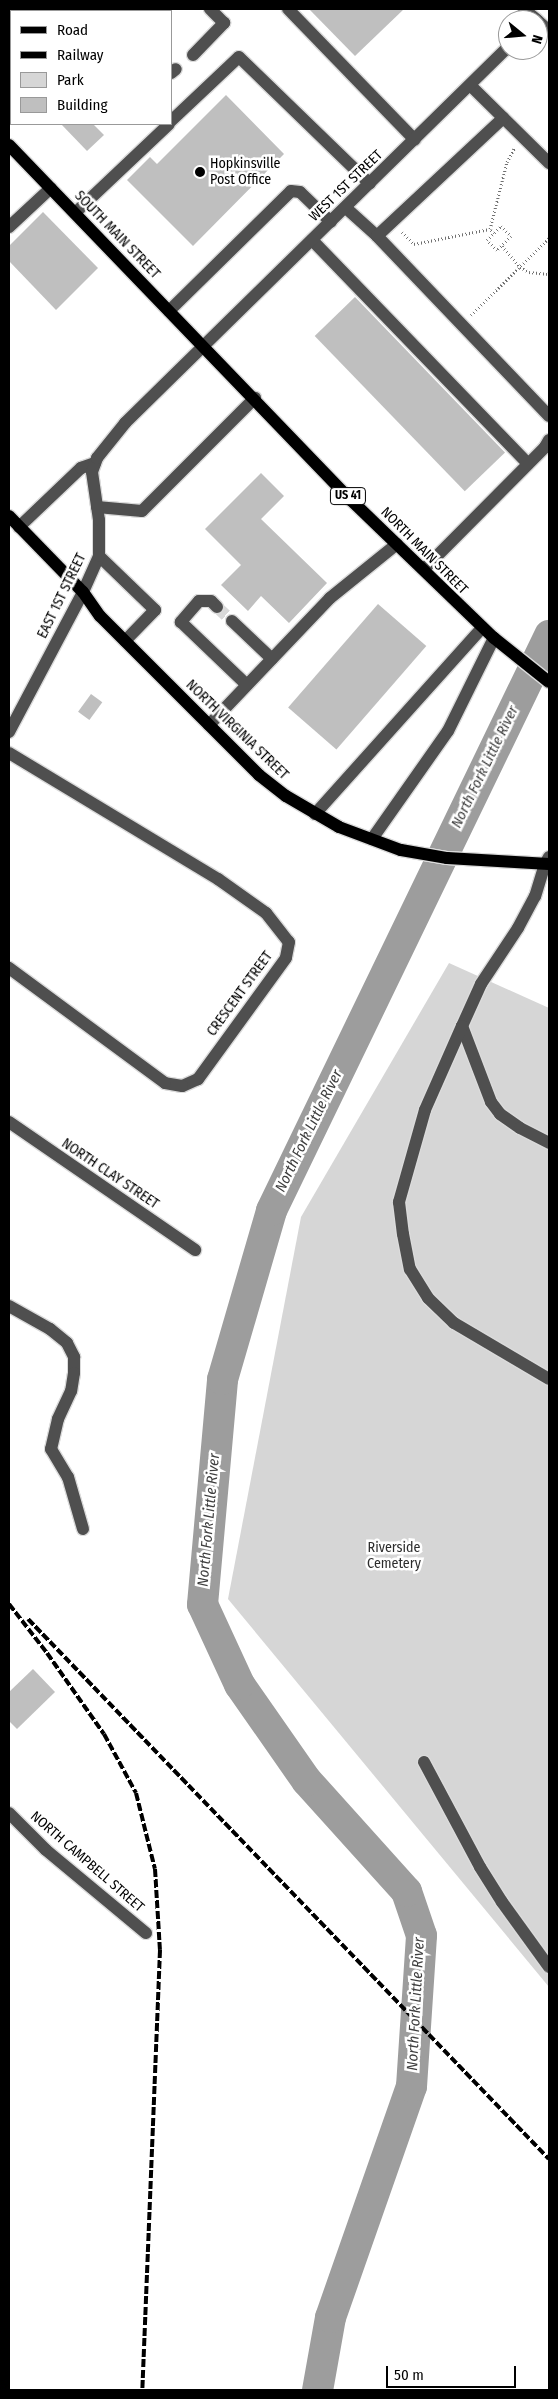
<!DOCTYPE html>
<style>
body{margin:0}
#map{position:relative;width:558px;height:2399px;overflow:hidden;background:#fff;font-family:"Fira Sans Condensed",sans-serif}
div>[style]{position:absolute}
.green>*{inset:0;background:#d6d6d6}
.river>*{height:31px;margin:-15.5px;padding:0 15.5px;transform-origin:15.5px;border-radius:15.5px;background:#9d9d9d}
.building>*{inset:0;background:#bfbfbf;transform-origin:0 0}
.minor-tunnel>*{height:12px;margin-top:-6px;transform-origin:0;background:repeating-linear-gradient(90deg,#d9d9d9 0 12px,transparent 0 18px)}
.path>*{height:3px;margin-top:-1.5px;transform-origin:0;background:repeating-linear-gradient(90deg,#717171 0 1px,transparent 0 3.5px)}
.roads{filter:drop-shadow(1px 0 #dbdbdb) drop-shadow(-1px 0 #dbdbdb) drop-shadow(0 1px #dbdbdb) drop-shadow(0 -1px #dbdbdb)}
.minor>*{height:12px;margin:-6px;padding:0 6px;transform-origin:6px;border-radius:6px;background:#4f4f4f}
.major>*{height:12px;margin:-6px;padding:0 6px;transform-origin:6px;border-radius:6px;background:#000}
.rail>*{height:4px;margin-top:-2px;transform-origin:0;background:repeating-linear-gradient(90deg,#000 0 8px,transparent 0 10.5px)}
.dots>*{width:14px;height:14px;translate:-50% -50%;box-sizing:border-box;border:2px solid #fff;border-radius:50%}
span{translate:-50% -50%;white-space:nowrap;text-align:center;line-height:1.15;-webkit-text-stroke:5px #fff;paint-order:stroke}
.shield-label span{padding:1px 4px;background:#fff;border:1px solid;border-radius:4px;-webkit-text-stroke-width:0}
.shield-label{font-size:12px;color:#000;font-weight:700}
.poi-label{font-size:14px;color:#000}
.left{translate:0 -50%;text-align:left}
.street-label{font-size:14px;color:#000}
.park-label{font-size:14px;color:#2d2d2d}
.water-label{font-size:15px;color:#3e3e3e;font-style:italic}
.frame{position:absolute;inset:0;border:10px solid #000;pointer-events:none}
.legend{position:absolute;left:10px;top:10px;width:162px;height:115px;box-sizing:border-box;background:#fff;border:1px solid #999;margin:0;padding:6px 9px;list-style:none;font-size:15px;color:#000}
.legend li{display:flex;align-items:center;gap:10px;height:25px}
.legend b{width:25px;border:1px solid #999}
.north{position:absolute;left:498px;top:10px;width:50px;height:50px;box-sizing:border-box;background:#fff;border:1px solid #999;border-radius:50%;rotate:107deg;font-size:14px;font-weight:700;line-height:20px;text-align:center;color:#000}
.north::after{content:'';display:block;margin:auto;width:18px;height:22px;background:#000;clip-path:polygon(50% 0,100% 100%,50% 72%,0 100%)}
.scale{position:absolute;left:386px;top:2366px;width:130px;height:22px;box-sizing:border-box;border:2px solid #000;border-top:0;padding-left:6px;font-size:15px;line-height:18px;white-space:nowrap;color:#000;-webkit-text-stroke:4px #fff;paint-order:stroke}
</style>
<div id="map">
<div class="green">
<i style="clip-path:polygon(449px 963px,549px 1008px,549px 1987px,228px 1599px,301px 1217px)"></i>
</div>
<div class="river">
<i style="left:317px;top:2390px;width:74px;rotate:-79.9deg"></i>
<i style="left:330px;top:2317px;width:245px;rotate:-70.7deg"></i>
<i style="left:411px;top:2086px;width:151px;rotate:-86.2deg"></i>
<i style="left:421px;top:1935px;width:46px;rotate:-108.8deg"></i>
<i style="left:406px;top:1891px;width:149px;rotate:-132deg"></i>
<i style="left:306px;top:1780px;width:117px;rotate:-124.9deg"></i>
<i style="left:239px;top:1684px;width:88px;rotate:-114.8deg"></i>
<i style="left:202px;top:1604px;width:226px;rotate:-84.9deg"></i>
<i style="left:222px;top:1379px;width:176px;rotate:-73.8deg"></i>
<i style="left:271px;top:1210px;width:639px;rotate:-64.2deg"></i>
</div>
<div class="building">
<i style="clip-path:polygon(309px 9px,404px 9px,355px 56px)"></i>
<i style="clip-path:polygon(226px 95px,284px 154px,193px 246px,127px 180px,150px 157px,157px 164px)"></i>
<i style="clip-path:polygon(61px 124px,93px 124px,104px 135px,87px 151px)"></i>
<i style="clip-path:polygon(43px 212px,98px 268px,56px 310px,9px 261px,9px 246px)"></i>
<i style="left:355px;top:297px;width:216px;height:56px;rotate:46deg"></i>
<i style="clip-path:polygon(261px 473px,284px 496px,261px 519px,327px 583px,289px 623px,261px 596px,248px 611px,221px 585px,241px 565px,205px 529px)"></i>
<i style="left:378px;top:604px;width:64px;height:137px;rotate:41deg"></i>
<i style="left:91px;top:694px;width:14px;height:22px;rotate:36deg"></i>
<i style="clip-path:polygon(33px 1669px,55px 1692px,17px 1729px,9px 1721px,9px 1692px)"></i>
</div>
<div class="minor-tunnel">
<i style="left:217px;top:607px;width:21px;rotate:43deg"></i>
</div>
<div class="path">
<i style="left:501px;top:226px;width:14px;rotate:45deg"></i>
<i style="left:511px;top:236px;width:20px;rotate:135deg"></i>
<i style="left:497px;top:250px;width:14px;rotate:-135deg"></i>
<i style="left:487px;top:240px;width:20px;rotate:-45deg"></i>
<i style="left:402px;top:232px;width:17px;rotate:45deg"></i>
<i style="left:414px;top:244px;width:77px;rotate:-11.2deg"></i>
<i style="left:494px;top:233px;width:6px;rotate:-135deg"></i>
<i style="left:490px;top:229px;width:69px;rotate:-75.8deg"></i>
<i style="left:507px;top:162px;width:17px;rotate:-62deg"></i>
<i style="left:502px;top:246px;width:28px;rotate:49deg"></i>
<i style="left:520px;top:267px;width:10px;rotate:29deg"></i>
<i style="left:529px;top:272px;width:20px;rotate:6deg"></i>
<i style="left:471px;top:315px;width:110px;rotate:-44.6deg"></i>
</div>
<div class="roads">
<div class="minor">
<i style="left:288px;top:9px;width:182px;rotate:45.9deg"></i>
<i style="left:524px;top:9px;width:17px;rotate:40deg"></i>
<i style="left:98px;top:11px;width:4px;rotate:-34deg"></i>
<i style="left:538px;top:21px;width:15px;rotate:42deg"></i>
<i style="left:193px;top:55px;width:45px;rotate:-45.9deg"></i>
<i style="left:224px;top:23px;width:20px;rotate:-135deg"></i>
<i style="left:171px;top:73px;width:6px;rotate:-39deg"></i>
<i style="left:471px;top:86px;width:110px;rotate:44.6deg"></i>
<i style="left:9px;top:98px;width:4px;rotate:-56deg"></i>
<i style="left:171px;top:121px;width:93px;rotate:-43.3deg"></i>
<i style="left:239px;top:57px;width:182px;rotate:44.1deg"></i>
<i style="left:346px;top:208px;width:42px;rotate:42.1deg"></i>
<i style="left:377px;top:236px;width:249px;rotate:46.3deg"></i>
<i style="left:75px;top:213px;width:129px;rotate:-43.4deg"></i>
<i style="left:9px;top:227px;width:57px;rotate:-42.9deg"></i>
<i style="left:377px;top:236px;width:173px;rotate:-43.1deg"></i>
<i style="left:312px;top:240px;width:311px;rotate:46deg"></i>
<i style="left:169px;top:311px;width:171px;rotate:-44.5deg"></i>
<i style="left:291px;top:191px;width:9px;rotate:6deg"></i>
<i style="left:300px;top:192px;width:43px;rotate:44.1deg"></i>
<i style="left:97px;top:507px;width:45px;rotate:5.1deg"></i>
<i style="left:142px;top:511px;width:160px;rotate:-45deg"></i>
<i style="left:19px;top:527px;width:86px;rotate:-43.6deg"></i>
<i style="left:81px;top:468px;width:15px;rotate:-20deg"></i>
<i style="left:99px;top:556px;width:78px;rotate:44deg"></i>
<i style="left:155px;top:610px;width:43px;rotate:134.1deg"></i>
<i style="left:424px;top:569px;width:172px;rotate:-45.2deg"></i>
<i style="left:545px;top:447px;width:8px;rotate:-60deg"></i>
<i style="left:217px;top:607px;width:8px;rotate:-135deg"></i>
<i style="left:211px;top:601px;width:12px;rotate:180deg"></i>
<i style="left:199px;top:601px;width:28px;rotate:131deg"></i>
<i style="left:181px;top:622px;width:91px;rotate:43.7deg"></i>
<i style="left:232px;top:621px;width:55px;rotate:43.5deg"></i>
<i style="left:209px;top:725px;width:175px;rotate:-46.4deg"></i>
<i style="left:330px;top:598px;width:86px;rotate:-38.9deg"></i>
<i style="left:9px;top:732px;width:158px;rotate:-62.1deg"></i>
<i style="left:83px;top:592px;width:39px;rotate:-66deg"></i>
<i style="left:99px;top:556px;width:36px;rotate:-90deg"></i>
<i style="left:99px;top:520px;width:49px;rotate:-98.3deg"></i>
<i style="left:92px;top:472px;width:15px;rotate:-70deg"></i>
<i style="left:97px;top:458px;width:45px;rotate:-51.3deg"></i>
<i style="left:125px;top:423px;width:537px;rotate:-44.47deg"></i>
<i style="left:9px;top:753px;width:244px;rotate:31.1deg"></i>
<i style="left:218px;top:879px;width:59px;rotate:35.3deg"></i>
<i style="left:266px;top:913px;width:37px;rotate:52deg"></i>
<i style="left:289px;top:942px;width:16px;rotate:101deg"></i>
<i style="left:286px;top:958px;width:150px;rotate:126deg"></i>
<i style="left:198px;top:1079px;width:17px;rotate:156deg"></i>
<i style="left:182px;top:1086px;width:17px;rotate:-170deg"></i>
<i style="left:165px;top:1083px;width:194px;rotate:-143.6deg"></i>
<i style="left:315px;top:814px;width:250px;rotate:-48.1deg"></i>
<i style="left:372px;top:839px;width:132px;rotate:-54.9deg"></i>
<i style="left:448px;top:731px;width:104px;rotate:-63.7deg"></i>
<i style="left:549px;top:857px;width:8px;rotate:120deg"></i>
<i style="left:545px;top:864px;width:34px;rotate:107deg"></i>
<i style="left:535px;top:896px;width:36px;rotate:118deg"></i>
<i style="left:518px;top:928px;width:67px;rotate:123.5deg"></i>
<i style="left:481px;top:984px;width:46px;rotate:114.3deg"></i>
<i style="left:462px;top:1026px;width:81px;rotate:69.1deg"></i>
<i style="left:491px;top:1102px;width:15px;rotate:53deg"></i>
<i style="left:500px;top:1114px;width:24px;rotate:35deg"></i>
<i style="left:520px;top:1128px;width:33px;rotate:27deg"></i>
<i style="left:462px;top:1026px;width:92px;rotate:113.8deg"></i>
<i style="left:425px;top:1110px;width:96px;rotate:105.8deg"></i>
<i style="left:399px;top:1202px;width:32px;rotate:83deg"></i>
<i style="left:403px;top:1234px;width:36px;rotate:79deg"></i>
<i style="left:410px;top:1269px;width:34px;rotate:58deg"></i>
<i style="left:428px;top:1298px;width:36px;rotate:44deg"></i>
<i style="left:454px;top:1323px;width:110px;rotate:30.5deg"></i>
<i style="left:9px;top:1122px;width:226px;rotate:34.5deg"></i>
<i style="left:9px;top:1306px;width:47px;rotate:29.3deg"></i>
<i style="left:50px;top:1329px;width:22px;rotate:39deg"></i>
<i style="left:67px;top:1343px;width:16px;rotate:63deg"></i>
<i style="left:74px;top:1357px;width:16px;rotate:90deg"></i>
<i style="left:74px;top:1373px;width:18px;rotate:99deg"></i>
<i style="left:71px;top:1391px;width:31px;rotate:115deg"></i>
<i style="left:58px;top:1419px;width:31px;rotate:103deg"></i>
<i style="left:51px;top:1449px;width:33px;rotate:59deg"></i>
<i style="left:68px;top:1477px;width:54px;rotate:73.9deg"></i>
<i style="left:424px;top:1762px;width:119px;rotate:61.9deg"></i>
<i style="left:480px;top:1867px;width:41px;rotate:57.8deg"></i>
<i style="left:502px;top:1902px;width:80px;rotate:54.1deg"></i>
<i style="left:9px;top:1813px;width:52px;rotate:45deg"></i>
<i style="left:46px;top:1850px;width:130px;rotate:39.7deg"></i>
</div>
<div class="major">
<i style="left:9px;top:145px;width:494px;rotate:46.1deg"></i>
<i style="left:352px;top:501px;width:197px;rotate:44deg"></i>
<i style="left:494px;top:638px;width:70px;rotate:38.7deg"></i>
<i style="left:9px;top:516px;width:106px;rotate:45.8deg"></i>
<i style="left:83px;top:592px;width:29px;rotate:55deg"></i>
<i style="left:100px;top:616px;width:225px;rotate:45deg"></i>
<i style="left:259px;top:775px;width:34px;rotate:38deg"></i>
<i style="left:286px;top:796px;width:61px;rotate:30.3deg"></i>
<i style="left:339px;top:827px;width:66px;rotate:20.4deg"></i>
<i style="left:401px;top:850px;width:47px;rotate:9.9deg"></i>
<i style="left:447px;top:858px;width:102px;rotate:3.4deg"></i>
</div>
</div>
<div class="rail">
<i style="left:9px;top:1604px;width:62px;rotate:52.2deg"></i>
<i style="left:47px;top:1653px;width:99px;rotate:54.9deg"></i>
<i style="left:104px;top:1734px;width:67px;rotate:61.5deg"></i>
<i style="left:136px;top:1793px;width:78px;rotate:76deg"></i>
<i style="left:155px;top:1869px;width:81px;rotate:86.5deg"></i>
<i style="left:160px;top:1950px;width:440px;rotate:92.3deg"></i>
<i style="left:28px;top:1619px;width:750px;rotate:46.03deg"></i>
</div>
<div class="dots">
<i style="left:200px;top:172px;background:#000"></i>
</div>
<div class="shield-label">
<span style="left:348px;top:496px">US 41</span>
</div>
<div class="poi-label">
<span class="left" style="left:210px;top:172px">Hopkinsville<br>Post Office</span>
</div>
<div class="street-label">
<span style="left:346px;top:186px;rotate:-44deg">WEST 1ST STREET</span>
<span style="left:117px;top:235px;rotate:46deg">SOUTH MAIN STREET</span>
<span style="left:424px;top:551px;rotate:45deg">NORTH MAIN STREET</span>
<span style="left:62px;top:596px;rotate:-64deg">EAST 1ST STREET</span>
<span style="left:237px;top:730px;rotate:44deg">NORTH VIRGINIA STREET</span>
<span style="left:240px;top:994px;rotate:-54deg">CRESCENT STREET</span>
<span style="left:110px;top:1174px;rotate:34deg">NORTH CLAY STREET</span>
<span style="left:87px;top:1862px;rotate:41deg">NORTH CAMPBELL STREET</span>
</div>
<div class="park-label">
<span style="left:394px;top:1556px">Riverside<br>Cemetery</span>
</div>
<div class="water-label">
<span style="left:485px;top:767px;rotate:-64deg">North Fork Little River</span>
<span style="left:309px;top:1131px;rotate:-64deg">North Fork Little River</span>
<span style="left:209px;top:1520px;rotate:-85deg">North Fork Little River</span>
<span style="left:416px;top:2004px;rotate:-87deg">North Fork Little River</span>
</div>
<div class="frame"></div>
<ul class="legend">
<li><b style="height:6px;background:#000"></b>Road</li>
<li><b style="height:6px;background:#000"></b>Railway</li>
<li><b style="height:14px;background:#d6d6d6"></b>Park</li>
<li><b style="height:14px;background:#bfbfbf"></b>Building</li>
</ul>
<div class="north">N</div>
<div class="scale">50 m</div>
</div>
